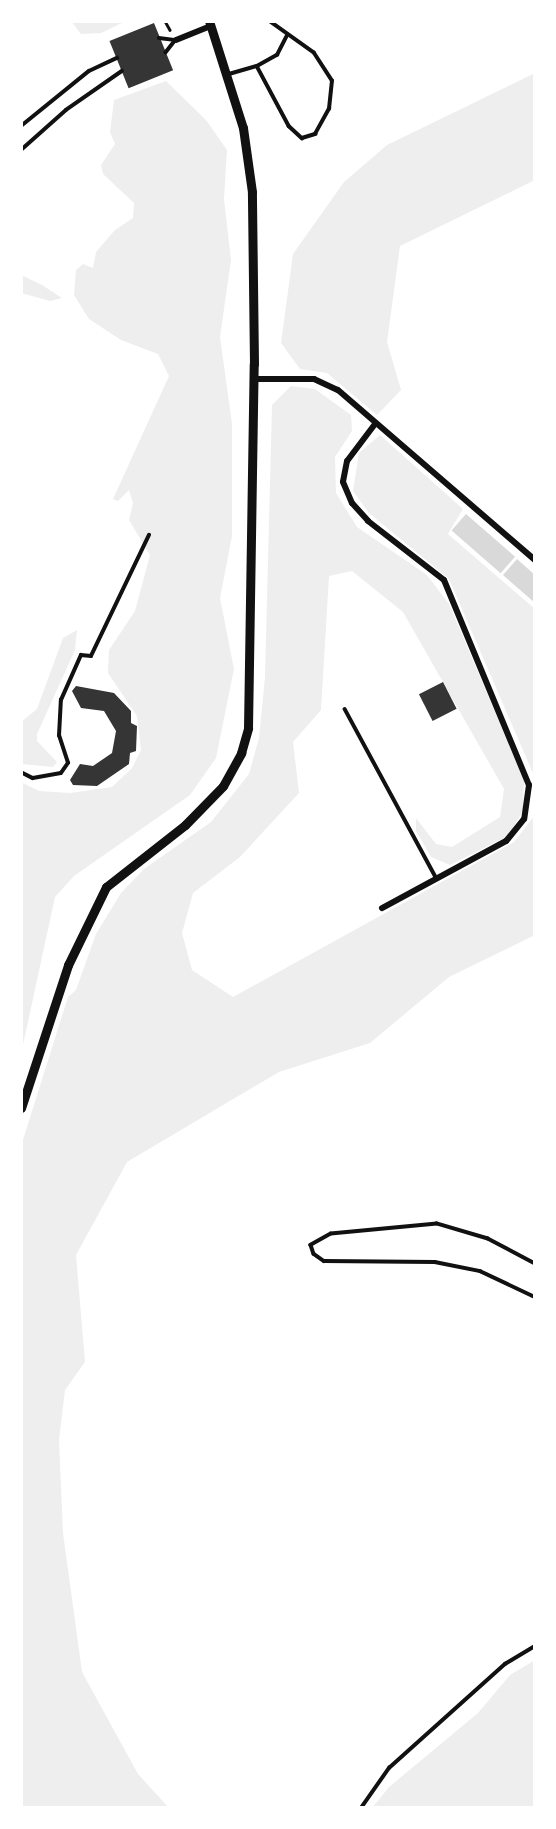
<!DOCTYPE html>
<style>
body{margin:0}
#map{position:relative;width:556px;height:1829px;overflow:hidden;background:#fff;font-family:Mulish,sans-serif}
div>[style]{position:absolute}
.green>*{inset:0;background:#eee}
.water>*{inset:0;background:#d9d9d9;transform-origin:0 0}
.building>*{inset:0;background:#353535;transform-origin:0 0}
.path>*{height:2.5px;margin:-1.25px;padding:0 1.25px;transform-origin:1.25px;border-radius:1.25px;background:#111}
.service>*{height:3.5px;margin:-1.75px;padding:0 1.75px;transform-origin:1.75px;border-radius:1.75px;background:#111}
.minor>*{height:6px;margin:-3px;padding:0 3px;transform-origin:3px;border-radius:3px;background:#111}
.secondary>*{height:9px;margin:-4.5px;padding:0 4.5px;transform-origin:4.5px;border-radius:4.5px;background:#111}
span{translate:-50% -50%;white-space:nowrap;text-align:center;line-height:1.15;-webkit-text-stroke:7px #fff;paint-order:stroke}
.frame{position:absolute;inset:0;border:23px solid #fff;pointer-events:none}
</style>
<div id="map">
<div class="green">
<i style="clip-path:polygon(71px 21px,122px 21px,122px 23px,101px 33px,81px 34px)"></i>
<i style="clip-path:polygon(535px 73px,535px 180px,400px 246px,387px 342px,401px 390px,377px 415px,327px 373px,300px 369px,281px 343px,293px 254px,344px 182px,387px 145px)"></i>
<i style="clip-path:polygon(166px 81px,206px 120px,227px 150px,224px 199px,231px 260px,220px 337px,232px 424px,232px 536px,220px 598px,234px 669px,216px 758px,190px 795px,74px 876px,55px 897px,21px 1054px,21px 782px,39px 791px,70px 793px,112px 787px,132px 768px,141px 750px,137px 716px,108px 673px,109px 650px,135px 611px,150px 555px,129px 520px,133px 503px,129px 490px,118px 501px,113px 499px,169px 376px,158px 354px,121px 340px,89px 319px,74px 295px,76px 270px,83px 264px,93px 268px,96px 252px,115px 230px,133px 218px,134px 203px,103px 174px,101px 165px,115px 144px,110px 132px,114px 100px)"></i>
<i style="clip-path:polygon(21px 275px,42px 285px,62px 298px,50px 301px,21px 293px)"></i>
<i style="clip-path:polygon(291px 386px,315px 389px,351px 415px,352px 431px,335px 457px,336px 493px,357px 527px,427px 575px,449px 604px,524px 780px,523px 811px,508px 836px,450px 865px,431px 857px,416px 831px,416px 818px,436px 844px,452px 847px,500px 817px,504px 789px,403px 612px,352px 571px,329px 576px,321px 710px,293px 742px,299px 793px,240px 857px,193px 893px,182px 933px,192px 970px,233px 997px,514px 842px,535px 815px,535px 935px,449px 977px,370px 1043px,279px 1072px,127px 1162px,76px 1255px,85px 1362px,65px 1390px,59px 1440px,63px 1533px,82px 1672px,138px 1774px,169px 1808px,21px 1808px,21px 1146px,68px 997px,76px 990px,96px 934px,121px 893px,144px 869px,211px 822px,249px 774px,259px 738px,265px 677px,272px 405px)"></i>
<i style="clip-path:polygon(380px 435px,463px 509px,448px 534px,535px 609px,535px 778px,449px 579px,369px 513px,353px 491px,359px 453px)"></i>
<i style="clip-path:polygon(77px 630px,75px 650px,37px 734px,37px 741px,57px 762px,53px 767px,21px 764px,21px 722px,37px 709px,63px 638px)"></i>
<i style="clip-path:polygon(535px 1660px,535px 1808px,372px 1808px,389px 1787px,478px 1713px,510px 1675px)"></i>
</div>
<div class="water">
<i style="left:466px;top:514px;width:65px;height:22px;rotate:41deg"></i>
<i style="clip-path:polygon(517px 559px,535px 575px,535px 603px,503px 575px)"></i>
</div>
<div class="building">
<i style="left:154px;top:23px;width:51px;height:48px;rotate:68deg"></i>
<i style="left:443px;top:682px;width:30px;height:27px;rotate:63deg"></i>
<i style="clip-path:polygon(76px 686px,114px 693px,131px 711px,131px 723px,137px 726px,136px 751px,130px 753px,129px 764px,97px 786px,73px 785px,70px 780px,80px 764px,93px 766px,112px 753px,116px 731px,104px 711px,81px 708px,72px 691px)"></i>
</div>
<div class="path">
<i style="left:165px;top:21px;width:10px;rotate:61deg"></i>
</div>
<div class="service">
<i style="left:159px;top:38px;width:17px;rotate:7deg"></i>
<i style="left:176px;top:40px;width:16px;rotate:128deg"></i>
<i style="left:257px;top:66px;width:23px;rotate:-29deg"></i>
<i style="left:277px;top:55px;width:22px;rotate:-63deg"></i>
<i style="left:229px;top:74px;width:29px;rotate:-16deg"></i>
<i style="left:257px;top:66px;width:68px;rotate:61.9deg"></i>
<i style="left:289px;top:126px;width:18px;rotate:43deg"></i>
<i style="left:302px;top:138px;width:14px;rotate:-17deg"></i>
<i style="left:315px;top:134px;width:29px;rotate:-61deg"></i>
<i style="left:329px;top:109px;width:28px;rotate:-84deg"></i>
<i style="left:332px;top:81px;width:33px;rotate:-123deg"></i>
<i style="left:314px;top:53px;width:55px;rotate:-144.6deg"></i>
<i style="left:21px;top:126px;width:87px;rotate:-39deg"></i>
<i style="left:89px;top:71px;width:31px;rotate:-25deg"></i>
<i style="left:21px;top:150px;width:60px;rotate:-41.6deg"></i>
<i style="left:66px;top:110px;width:68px;rotate:-34.9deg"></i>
<i style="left:345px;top:709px;width:191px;rotate:61.6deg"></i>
<i style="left:21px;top:772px;width:13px;rotate:27deg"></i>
<i style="left:33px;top:778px;width:28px;rotate:-10deg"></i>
<i style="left:61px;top:773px;width:12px;rotate:-55deg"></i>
<i style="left:68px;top:763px;width:28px;rotate:-108deg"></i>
<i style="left:59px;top:736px;width:36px;rotate:-87deg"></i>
<i style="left:61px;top:700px;width:49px;rotate:-66deg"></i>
<i style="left:81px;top:655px;width:10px;rotate:6deg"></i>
<i style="left:91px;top:656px;width:134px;rotate:-64.4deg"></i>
<i style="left:535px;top:1264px;width:53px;rotate:-152deg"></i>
<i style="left:488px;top:1239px;width:53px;rotate:-163.6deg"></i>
<i style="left:437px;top:1224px;width:106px;rotate:174.6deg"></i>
<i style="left:331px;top:1234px;width:23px;rotate:151deg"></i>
<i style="left:311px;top:1245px;width:9px;rotate:72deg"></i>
<i style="left:314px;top:1254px;width:12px;rotate:35deg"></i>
<i style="left:324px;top:1261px;width:111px;rotate:0.5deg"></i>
<i style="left:435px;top:1262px;width:46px;rotate:11.3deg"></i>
<i style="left:480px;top:1271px;width:61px;rotate:25.3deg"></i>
<i style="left:361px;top:1808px;width:49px;rotate:-55deg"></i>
<i style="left:389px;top:1768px;width:156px;rotate:-41.9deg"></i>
<i style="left:505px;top:1664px;width:35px;rotate:-31deg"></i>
</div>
<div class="minor">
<i style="left:176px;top:40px;width:38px;rotate:-22deg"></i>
<i style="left:254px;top:379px;width:60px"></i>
<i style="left:314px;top:379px;width:26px;rotate:25deg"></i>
<i style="left:338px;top:390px;width:260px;rotate:40.8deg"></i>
<i style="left:375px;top:424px;width:46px;rotate:127.1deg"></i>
<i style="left:347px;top:461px;width:21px;rotate:101deg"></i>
<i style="left:343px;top:482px;width:23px;rotate:67deg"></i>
<i style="left:352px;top:503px;width:24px;rotate:48deg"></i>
<i style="left:368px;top:521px;width:96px;rotate:37.8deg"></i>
<i style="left:444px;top:580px;width:222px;rotate:67.5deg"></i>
<i style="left:529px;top:785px;width:34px;rotate:98deg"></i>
<i style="left:524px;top:819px;width:28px;rotate:129deg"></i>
<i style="left:506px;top:841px;width:141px;rotate:151.6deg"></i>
</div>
<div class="secondary">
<i style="left:21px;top:1108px;width:151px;rotate:-71.8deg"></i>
<i style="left:68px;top:965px;width:87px;rotate:-64deg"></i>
<i style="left:106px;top:887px;width:100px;rotate:-38.1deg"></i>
<i style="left:185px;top:825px;width:54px;rotate:-45.7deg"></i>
<i style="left:223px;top:786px;width:38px;rotate:-61deg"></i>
<i style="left:241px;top:753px;width:26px;rotate:-74deg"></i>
<i style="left:248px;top:728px;width:364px;rotate:-89.1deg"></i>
<i style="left:254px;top:364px;width:172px;rotate:-90.7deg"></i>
<i style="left:252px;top:192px;width:65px;rotate:-98deg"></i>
<i style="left:243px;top:128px;width:112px;rotate:-107.6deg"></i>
</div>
<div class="frame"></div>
</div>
